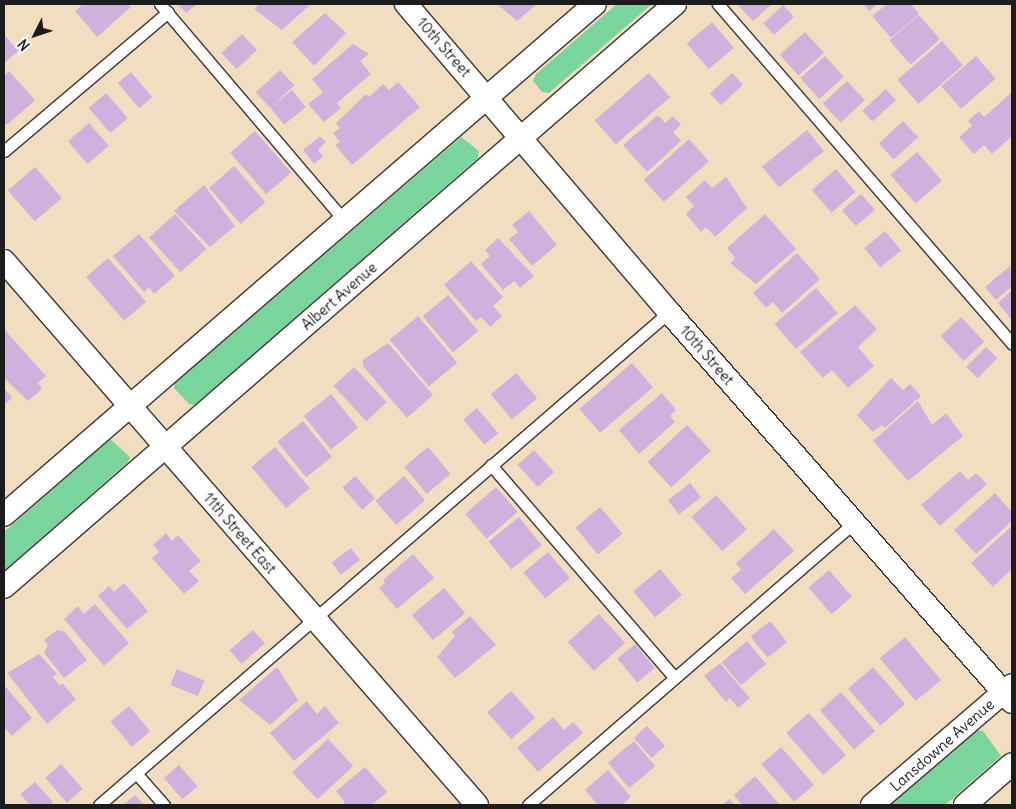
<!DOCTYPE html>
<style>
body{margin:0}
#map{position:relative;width:1016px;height:809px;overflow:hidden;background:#f3ddc0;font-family:Delius,sans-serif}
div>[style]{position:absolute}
.green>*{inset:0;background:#7ad59c}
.building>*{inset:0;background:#d0b1dd;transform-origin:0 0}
.roads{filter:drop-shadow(1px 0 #3c3935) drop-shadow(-1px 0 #3c3935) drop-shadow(0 1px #3c3935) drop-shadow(0 -1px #3c3935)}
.service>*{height:11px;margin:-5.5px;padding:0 5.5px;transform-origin:5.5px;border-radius:5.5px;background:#fff}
.minor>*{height:22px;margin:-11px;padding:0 11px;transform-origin:11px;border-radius:11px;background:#fff}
span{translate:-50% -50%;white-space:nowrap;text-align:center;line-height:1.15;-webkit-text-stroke:4px #fff;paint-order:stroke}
.street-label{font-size:15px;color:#1c1c1c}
.frame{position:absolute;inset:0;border:5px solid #1c1c1c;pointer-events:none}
.north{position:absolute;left:10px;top:10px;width:50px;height:50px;-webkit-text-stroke:4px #fff;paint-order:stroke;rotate:229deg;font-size:14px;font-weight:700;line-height:20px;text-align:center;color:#1c1c1c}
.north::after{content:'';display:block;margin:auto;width:18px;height:22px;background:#1c1c1c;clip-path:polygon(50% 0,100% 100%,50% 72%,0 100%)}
</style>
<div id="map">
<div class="green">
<i style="clip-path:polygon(617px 4px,652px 4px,549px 93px,542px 92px,533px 81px,536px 74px)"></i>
<i style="clip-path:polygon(461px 137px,479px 151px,478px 158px,195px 405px,189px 404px,174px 388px,175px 383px)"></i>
<i style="clip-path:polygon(110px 439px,130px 457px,128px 462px,4px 571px,4px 532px)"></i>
<i style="clip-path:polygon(975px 730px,983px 731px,1001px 756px,945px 805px,887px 805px)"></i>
</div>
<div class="building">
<i style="clip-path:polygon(83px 4px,128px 4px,131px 7px,97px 37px,75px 11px)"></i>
<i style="clip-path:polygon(178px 4px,197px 4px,186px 13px)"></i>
<i style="clip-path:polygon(260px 4px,311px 4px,282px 30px,254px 9px)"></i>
<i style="clip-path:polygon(497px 4px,537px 4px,517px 21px)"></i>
<i style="clip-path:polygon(737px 4px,772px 4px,753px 21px)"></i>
<i style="clip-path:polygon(863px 4px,878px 4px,869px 11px)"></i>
<i style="clip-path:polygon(887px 4px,911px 4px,919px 14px,891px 38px,872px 16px)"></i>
<i style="left:783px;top:5px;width:16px;height:27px;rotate:47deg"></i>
<i style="clip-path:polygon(325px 13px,346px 33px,314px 66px,292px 42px)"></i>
<i style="left:919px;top:15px;width:32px;height:39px;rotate:49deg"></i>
<i style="left:712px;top:22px;width:34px;height:33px;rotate:50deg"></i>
<i style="left:805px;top:32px;width:28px;height:34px;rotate:48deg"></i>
<i style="clip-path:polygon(4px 34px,18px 51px,4px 63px)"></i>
<i style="left:242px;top:34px;width:22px;height:28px;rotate:47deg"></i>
<i style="left:942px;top:41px;width:32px;height:59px;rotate:49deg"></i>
<i style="clip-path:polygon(353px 44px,369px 54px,360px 61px,371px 74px,337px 103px,341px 108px,324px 122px,308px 104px,323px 92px,312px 79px)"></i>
<i style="left:825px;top:56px;width:28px;height:33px;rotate:48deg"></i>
<i style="left:976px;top:56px;width:30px;height:46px;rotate:49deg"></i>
<i style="left:280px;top:70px;width:21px;height:33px;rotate:47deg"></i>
<i style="clip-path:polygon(9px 71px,35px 100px,8px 124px,4px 123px,4px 76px)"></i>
<i style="left:131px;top:72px;width:33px;height:17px;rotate:50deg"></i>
<i style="left:649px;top:73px;width:32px;height:72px;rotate:49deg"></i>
<i style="left:732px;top:73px;width:16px;height:30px;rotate:47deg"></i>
<i style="left:847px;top:81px;width:26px;height:33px;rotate:47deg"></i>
<i style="clip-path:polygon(398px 82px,420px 107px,352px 165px,335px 145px,340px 142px,333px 133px,340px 128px,336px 123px,366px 94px,369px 97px,383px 84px,389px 90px)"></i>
<i style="left:886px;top:89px;width:15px;height:32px;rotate:48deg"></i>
<i style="left:292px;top:90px;width:22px;height:28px;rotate:51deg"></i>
<i style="clip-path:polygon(1012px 92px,1012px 136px,992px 154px,984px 145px,974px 154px,959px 137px,972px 126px,968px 121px,979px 111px,984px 117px)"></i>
<i style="left:106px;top:93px;width:33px;height:23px;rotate:49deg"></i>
<i style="clip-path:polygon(658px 115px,665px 123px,673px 116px,681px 125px,673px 132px,681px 141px,647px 172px,623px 145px)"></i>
<i style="left:903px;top:121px;width:22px;height:33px;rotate:47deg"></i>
<i style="left:89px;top:123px;width:30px;height:28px;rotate:49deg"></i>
<i style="left:807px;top:130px;width:27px;height:58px;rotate:51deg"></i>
<i style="left:255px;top:131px;width:55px;height:33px;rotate:49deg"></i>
<i style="clip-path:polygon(320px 136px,326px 142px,318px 150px,323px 156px,314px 164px,303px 150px)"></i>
<i style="left:689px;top:139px;width:30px;height:61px;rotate:48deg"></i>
<i style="left:917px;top:152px;width:38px;height:35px;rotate:49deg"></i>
<i style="left:234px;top:166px;width:48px;height:33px;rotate:49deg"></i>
<i style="left:35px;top:167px;width:41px;height:36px;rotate:49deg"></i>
<i style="left:836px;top:169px;width:30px;height:32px;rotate:49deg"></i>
<i style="clip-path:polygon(726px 177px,747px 208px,715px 237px,706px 227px,701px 232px,686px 214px,694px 206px,686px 197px,705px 180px,712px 188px)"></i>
<i style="clip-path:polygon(204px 185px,235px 226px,210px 247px,174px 211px)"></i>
<i style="left:861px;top:194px;width:21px;height:25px;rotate:49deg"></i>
<i style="clip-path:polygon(529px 211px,557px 245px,532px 266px,509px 239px,518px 232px,512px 225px)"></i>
<i style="left:175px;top:214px;width:47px;height:35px;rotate:48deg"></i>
<i style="clip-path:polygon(765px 214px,796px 249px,756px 284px,730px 263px,735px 258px,727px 248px)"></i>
<i style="left:885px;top:231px;width:25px;height:27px;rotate:50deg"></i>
<i style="clip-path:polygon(139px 234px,175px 276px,154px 294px,149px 287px,144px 292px,113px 256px)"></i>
<i style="clip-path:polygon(498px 238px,534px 276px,520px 288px,514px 281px,503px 290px,481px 264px,490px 256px,485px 250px)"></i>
<i style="clip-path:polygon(797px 253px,820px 279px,782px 313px,773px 302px,766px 308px,753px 293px)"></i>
<i style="left:108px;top:258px;width:58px;height:29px;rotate:49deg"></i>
<i style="clip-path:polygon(471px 261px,503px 297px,493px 306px,502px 316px,490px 327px,481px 317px,476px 321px,444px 285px)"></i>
<i style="clip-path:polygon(1010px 266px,1012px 286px,996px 300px,985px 287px)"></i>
<i style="left:816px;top:288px;width:33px;height:55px;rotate:49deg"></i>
<i style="clip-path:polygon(1012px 290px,1012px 320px,998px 303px)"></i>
<i style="left:448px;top:295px;width:47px;height:33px;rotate:50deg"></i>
<i style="clip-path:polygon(855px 305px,877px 329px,858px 347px,874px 366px,848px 388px,832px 370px,823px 378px,800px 352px)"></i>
<i style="left:418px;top:316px;width:61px;height:37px;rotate:50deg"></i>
<i style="left:961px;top:317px;width:34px;height:28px;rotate:47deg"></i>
<i style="clip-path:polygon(4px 329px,46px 376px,38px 383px,42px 389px,28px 401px,4px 378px)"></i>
<i style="clip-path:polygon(388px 343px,433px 395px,407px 418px,363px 366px,363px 360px)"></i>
<i style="left:986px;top:347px;width:16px;height:28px;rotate:45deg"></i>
<i style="left:632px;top:363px;width:32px;height:70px;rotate:49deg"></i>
<i style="left:354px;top:367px;width:48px;height:28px;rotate:47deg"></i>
<i style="left:516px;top:373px;width:33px;height:33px;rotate:50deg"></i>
<i style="clip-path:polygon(891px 378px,903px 390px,910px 384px,921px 396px,885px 428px,882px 425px,873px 432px,857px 415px)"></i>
<i style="clip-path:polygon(4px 388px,12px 398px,4px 405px)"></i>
<i style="clip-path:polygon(662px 393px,676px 410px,670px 416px,675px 422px,639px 454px,619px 430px)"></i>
<i style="left:331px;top:394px;width:43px;height:35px;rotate:51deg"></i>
<i style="clip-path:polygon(918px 401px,932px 425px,946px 413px,963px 436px,908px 481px,873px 441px)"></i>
<i style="left:477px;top:408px;width:33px;height:18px;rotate:50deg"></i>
<i style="left:303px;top:421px;width:46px;height:33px;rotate:51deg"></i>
<i style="left:687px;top:425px;width:35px;height:54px;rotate:47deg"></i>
<i style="left:275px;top:447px;width:54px;height:31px;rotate:50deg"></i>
<i style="left:428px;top:447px;width:35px;height:31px;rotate:50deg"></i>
<i style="left:534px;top:450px;width:30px;height:22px;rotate:48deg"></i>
<i style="clip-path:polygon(960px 471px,968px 480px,976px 473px,987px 484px,940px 526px,921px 505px)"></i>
<i style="left:355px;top:476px;width:30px;height:17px;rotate:48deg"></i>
<i style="left:404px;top:476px;width:32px;height:38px;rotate:49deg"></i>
<i style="left:690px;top:483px;width:18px;height:28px;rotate:52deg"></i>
<i style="left:496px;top:487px;width:33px;height:41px;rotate:49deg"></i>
<i style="clip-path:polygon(995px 493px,1012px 512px,1012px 521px,976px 554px,954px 530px)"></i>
<i style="left:716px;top:495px;width:46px;height:33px;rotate:48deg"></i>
<i style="left:600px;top:507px;width:35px;height:32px;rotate:50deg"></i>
<i style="left:519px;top:517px;width:36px;height:39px;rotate:51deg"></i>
<i style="clip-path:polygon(1012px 526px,1012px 569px,993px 587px,971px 563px)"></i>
<i style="clip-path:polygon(774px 529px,794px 551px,745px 594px,731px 578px,741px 570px,736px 563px)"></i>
<i style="clip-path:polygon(166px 533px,172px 541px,178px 535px,201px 561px,189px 571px,199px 581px,184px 594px,152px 558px,159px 552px,153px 545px)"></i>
<i style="left:351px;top:548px;width:15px;height:24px;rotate:53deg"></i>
<i style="left:548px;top:552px;width:34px;height:32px;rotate:50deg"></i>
<i style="clip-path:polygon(413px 554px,434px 578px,397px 609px,379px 588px,385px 583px,383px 580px)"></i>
<i style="left:660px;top:569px;width:34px;height:35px;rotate:50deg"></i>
<i style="left:829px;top:570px;width:35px;height:27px;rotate:49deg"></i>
<i style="clip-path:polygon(124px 583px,148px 611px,127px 629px,98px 596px,109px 586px,114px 592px)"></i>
<i style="left:444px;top:588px;width:33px;height:42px;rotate:50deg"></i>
<i style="clip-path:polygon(95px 604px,129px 643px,104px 666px,64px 619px,78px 606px,84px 614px)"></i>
<i style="left:599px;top:614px;width:39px;height:42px;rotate:48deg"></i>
<i style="clip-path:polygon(470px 616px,496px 645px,455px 678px,437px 657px,455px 636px,452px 632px)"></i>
<i style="left:770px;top:621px;width:27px;height:25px;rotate:51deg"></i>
<i style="clip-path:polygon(57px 630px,65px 632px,87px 660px,64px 678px,44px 653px,48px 645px,44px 640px)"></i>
<i style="left:253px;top:630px;width:18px;height:31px;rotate:49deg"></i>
<i style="left:905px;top:637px;width:56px;height:33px;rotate:50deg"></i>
<i style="left:747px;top:641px;width:30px;height:33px;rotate:50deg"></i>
<i style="left:635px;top:644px;width:31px;height:23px;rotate:50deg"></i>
<i style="clip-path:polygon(39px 654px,57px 674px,53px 677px,60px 686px,62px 683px,76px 699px,47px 724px,7px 673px)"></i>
<i style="clip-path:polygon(720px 663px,750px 698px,738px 708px,730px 698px,726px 702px,704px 676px)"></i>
<i style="clip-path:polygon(277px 667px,298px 700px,270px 725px,239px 700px)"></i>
<i style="left:873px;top:667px;width:49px;height:33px;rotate:49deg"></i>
<i style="left:177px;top:669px;width:30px;height:17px;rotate:23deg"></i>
<i style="clip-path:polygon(5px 686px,32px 718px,12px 736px,4px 727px)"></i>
<i style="left:511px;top:691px;width:36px;height:32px;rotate:48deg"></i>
<i style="left:841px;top:692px;width:52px;height:28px;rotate:49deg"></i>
<i style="clip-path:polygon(307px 701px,317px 714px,325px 706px,339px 723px,294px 761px,270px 733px)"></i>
<i style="left:129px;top:706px;width:33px;height:24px;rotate:50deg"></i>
<i style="left:809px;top:713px;width:56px;height:30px;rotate:49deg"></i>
<i style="clip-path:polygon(553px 717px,564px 730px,573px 722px,583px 733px,538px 772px,517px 748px)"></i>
<i style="left:647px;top:726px;width:27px;height:18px;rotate:48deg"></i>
<i style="left:328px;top:739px;width:37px;height:49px;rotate:47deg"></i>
<i style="left:634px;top:741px;width:33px;height:34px;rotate:50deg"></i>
<i style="left:781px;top:747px;width:50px;height:26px;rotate:49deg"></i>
<i style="left:61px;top:764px;width:33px;height:21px;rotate:49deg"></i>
<i style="left:179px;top:765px;width:28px;height:20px;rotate:49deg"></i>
<i style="clip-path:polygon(365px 767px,387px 792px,372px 805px,342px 805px,345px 803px,336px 791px)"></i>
<i style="clip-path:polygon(608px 770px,631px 797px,622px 805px,598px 805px,585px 790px)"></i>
<i style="clip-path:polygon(755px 776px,780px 805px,742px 805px,734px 795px)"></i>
<i style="clip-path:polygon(35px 782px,53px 802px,49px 805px,30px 805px,20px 794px)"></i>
<i style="clip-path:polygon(135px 795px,144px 805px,124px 805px)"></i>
<i style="clip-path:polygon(729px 799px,735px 805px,722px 805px)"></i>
</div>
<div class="roads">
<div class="service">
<i style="left:160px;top:4px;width:282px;rotate:49.6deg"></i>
<i style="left:718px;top:4px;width:449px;rotate:49.1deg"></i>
<i style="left:4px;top:151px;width:215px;rotate:-40.3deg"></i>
<i style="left:491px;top:465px;width:280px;rotate:49.2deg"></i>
<i style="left:136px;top:773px;width:43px;rotate:48.8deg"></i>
<i style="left:99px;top:805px;width:754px;rotate:-40.86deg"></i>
<i style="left:528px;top:805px;width:431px;rotate:-40.9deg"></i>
</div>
<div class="minor">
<i style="left:406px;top:4px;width:405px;rotate:49.5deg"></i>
<i style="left:669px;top:312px;width:519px;rotate:48.67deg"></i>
<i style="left:4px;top:261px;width:721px;rotate:48.99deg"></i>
<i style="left:4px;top:515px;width:781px;rotate:-40.85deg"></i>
<i style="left:4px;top:587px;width:889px;rotate:-40.99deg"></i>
<i style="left:872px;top:805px;width:184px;rotate:-40.6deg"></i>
<i style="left:965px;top:805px;width:62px;rotate:-41.1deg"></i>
</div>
</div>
<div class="street-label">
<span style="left:444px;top:47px;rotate:49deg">10th Street</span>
<span style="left:339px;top:296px;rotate:-41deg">Albert Avenue</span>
<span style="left:707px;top:355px;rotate:49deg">10th Street</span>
<span style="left:240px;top:533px;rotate:49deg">11th Street East</span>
<span style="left:942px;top:745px;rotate:-41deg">Lansdowne Avenue</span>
</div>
<div class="frame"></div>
<div class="north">N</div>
</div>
